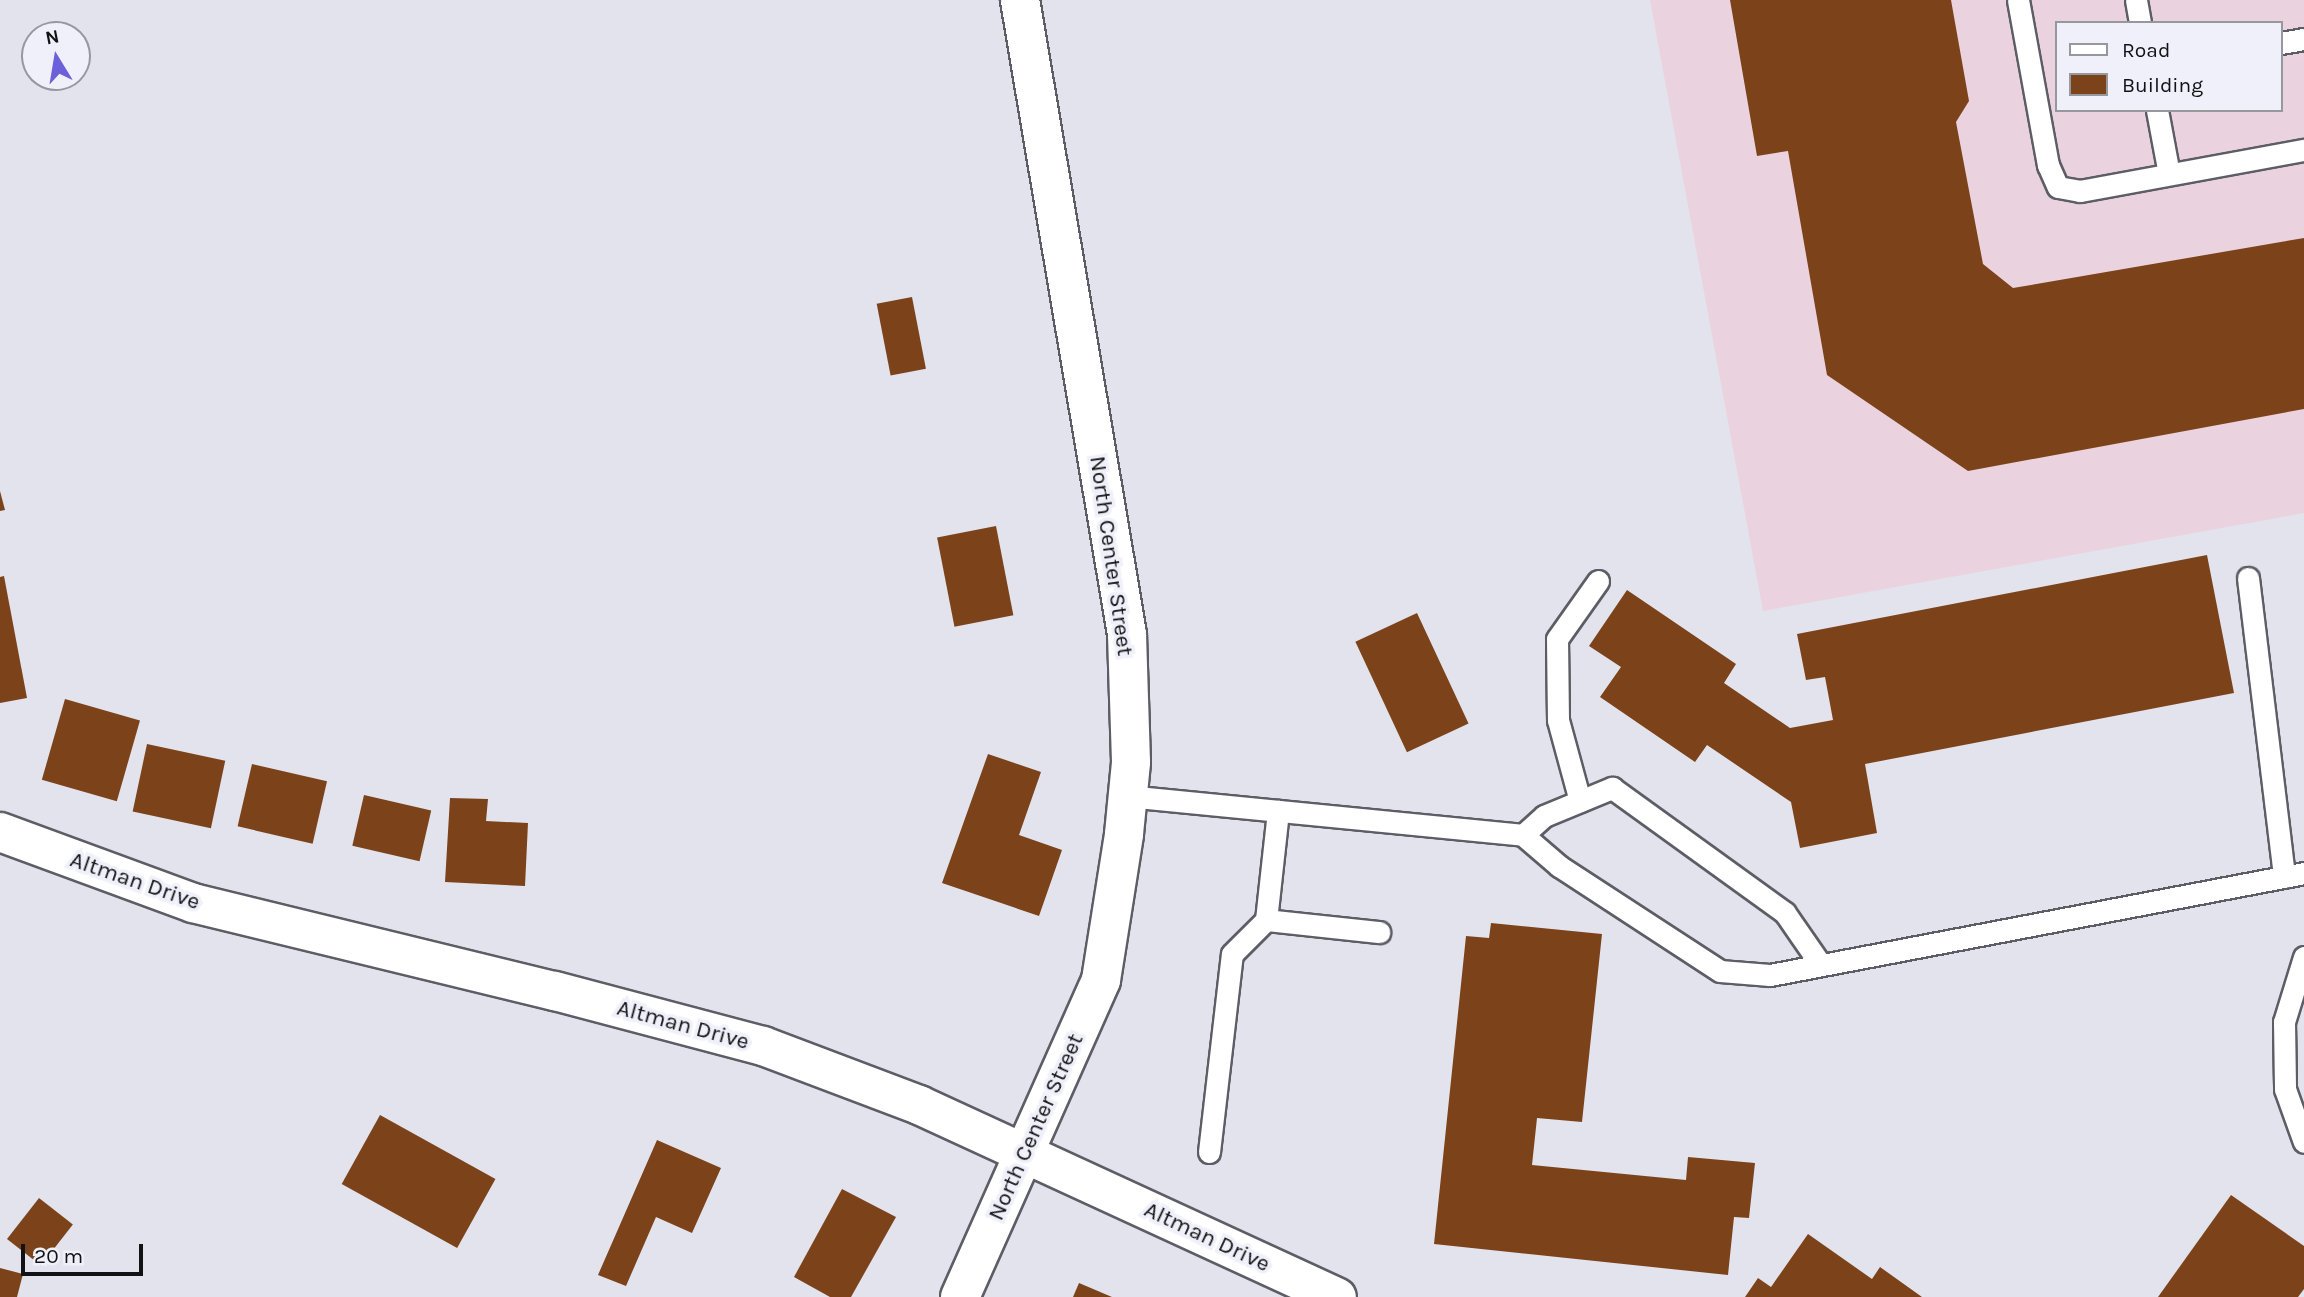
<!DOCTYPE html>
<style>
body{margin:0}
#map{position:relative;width:2304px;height:1297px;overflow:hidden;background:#e3e3ed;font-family:Karla,sans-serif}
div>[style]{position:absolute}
.commercial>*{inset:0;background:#ead3de}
.building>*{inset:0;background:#7c431a;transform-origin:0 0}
.roads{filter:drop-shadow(2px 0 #5d5d66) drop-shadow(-2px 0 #5d5d66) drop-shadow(0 2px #5d5d66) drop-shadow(0 -2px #5d5d66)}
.service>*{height:21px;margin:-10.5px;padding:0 10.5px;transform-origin:10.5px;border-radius:10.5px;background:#fff}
.minor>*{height:38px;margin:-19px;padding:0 19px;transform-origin:19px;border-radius:19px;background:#fff}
.secondary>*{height:38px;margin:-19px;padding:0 19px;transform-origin:19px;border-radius:19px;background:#fff}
span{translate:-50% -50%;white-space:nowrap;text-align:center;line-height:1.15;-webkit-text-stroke:7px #f0f0fa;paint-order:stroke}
.street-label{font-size:23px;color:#121215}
.legend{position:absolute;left:2055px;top:21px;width:228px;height:91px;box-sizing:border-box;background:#f0f0fa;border:2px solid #97979e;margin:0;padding:9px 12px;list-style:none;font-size:21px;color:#121215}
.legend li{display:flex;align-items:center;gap:14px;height:35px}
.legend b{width:35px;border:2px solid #97979e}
.north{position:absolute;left:21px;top:21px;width:70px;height:70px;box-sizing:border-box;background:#f0f0fa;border:2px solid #97979e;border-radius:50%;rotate:349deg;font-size:19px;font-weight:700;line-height:28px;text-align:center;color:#121215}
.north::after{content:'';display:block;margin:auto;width:24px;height:32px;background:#6d61db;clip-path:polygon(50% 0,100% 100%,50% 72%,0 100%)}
.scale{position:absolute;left:21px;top:1244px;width:122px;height:32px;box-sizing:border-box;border:4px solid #121215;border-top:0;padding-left:9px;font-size:21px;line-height:24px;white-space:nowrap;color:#121215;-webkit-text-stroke:5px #f0f0fa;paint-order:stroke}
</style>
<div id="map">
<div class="commercial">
<i style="clip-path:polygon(evenodd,1650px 0,2304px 0,2304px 513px,1763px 611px,1650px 0,2057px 23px,2281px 23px,2281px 110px,2057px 110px,2057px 23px)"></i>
</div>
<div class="building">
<i style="clip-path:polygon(1730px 0,1951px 0,1969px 101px,1956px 122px,1983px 264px,2013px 288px,2304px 238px,2304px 409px,1968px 471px,1827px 375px,1788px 151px,1757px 156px)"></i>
<i style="left:912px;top:297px;width:73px;height:36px;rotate:79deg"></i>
<i style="clip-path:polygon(0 491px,5px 510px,0 511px)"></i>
<i style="left:996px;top:526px;width:91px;height:60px;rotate:79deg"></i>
<i style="clip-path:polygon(2207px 555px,2234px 693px,1865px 764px,1877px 833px,1800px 848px,1791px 802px,1707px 745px,1695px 762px,1600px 697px,1621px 667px,1589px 646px,1627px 590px,1736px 664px,1724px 683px,1790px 728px,1833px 720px,1825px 677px,1806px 680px,1797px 634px)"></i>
<i style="clip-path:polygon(4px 576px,27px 698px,0 703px,0 577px)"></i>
<i style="left:1417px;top:613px;width:122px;height:68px;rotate:65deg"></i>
<i style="left:65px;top:699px;width:78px;height:84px;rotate:16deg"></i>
<i style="left:147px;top:744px;width:80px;height:69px;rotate:12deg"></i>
<i style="clip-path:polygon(988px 754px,1041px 772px,1019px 835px,1062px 850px,1039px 916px,942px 883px)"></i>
<i style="left:252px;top:764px;width:77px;height:64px;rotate:13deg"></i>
<i style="left:364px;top:795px;width:69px;height:52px;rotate:13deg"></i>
<i style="clip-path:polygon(450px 798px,488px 799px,486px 821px,528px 823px,525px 886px,445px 882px)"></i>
<i style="clip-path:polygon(1491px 923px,1602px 934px,1582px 1122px,1537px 1118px,1532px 1165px,1686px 1180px,1688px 1157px,1755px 1163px,1749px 1218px,1734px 1217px,1728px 1275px,1434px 1244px,1466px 936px,1489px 938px)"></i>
<i style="left:380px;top:1115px;width:132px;height:79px;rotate:29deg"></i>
<i style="clip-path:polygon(657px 1140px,721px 1168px,692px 1233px,656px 1217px,626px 1286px,598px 1275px)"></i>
<i style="clip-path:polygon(842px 1189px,896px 1217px,851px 1297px,830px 1297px,794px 1277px)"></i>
<i style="clip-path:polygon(2231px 1195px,2304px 1246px,2304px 1289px,2298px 1297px,2158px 1297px)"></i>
<i style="left:39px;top:1198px;width:43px;height:52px;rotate:38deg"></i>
<i style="clip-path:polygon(1808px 1234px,1872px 1279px,1880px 1267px,1922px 1297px,1745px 1297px,1758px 1278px,1771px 1287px)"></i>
<i style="clip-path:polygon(0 1268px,23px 1274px,17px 1297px,0 1297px)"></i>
<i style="clip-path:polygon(1079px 1283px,1112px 1297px,1073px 1297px)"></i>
</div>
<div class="roads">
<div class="service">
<i style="left:2018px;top:0;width:168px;rotate:79.7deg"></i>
<i style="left:2048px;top:165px;width:24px;rotate:66deg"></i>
<i style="left:2058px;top:187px;width:22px;rotate:10deg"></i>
<i style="left:2080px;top:191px;width:228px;rotate:-10.4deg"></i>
<i style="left:2136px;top:0;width:23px;rotate:80deg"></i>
<i style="left:2281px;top:43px;width:23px;rotate:-10deg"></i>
<i style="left:2157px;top:110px;width:65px;rotate:79.4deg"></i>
<i style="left:2248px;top:578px;width:301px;rotate:83.1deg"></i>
<i style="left:1127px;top:796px;width:398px;rotate:5.6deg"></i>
<i style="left:1523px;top:835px;width:48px;rotate:40.7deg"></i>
<i style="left:1559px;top:866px;width:192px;rotate:33.1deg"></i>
<i style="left:1720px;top:971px;width:50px;rotate:4.6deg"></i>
<i style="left:1770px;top:975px;width:544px;rotate:-10.81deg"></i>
<i style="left:1580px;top:801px;width:84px;rotate:-105.2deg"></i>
<i style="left:1558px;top:720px;width:81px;rotate:-90.7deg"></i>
<i style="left:1557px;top:639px;width:71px;rotate:-54.7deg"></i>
<i style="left:1523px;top:835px;width:28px;rotate:-42deg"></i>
<i style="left:1544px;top:816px;width:74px;rotate:-22.4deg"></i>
<i style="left:1612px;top:788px;width:213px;rotate:35.8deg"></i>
<i style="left:1785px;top:913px;width:63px;rotate:55.3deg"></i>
<i style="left:1266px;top:920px;width:114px;rotate:6.1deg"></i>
<i style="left:2304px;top:957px;width:68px;rotate:107.1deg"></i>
<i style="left:2284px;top:1022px;width:67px;rotate:89.1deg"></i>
<i style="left:2285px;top:1089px;width:56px;rotate:70.3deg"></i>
<i style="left:1209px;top:1152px;width:199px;rotate:-83.4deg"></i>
<i style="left:1232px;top:954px;width:48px;rotate:-45deg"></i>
<i style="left:1266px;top:920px;width:110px;rotate:-83.7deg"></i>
</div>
<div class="minor">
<i style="left:0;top:832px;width:206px;rotate:20.2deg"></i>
<i style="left:193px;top:903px;width:373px;rotate:13.7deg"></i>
<i style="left:555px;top:991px;width:215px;rotate:14.8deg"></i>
<i style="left:763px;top:1046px;width:167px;rotate:20.7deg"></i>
<i style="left:919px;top:1105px;width:460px;rotate:24.7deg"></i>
</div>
<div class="secondary">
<i style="left:960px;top:1297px;width:347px;rotate:-66deg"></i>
<i style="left:1101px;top:980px;width:148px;rotate:-81deg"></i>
<i style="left:1124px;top:834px;width:72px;rotate:-84.4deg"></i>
<i style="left:1131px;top:762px;width:128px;rotate:-91.8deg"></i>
<i style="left:1127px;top:634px;width:643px;rotate:-99.58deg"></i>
</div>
</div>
<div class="street-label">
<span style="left:1111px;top:556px;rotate:82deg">North Center Street</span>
<span style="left:135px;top:881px;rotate:19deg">Altman Drive</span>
<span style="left:683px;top:1025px;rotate:15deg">Altman Drive</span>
<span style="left:1036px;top:1127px;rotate:-66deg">North Center Street</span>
<span style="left:1207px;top:1237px;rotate:25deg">Altman Drive</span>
</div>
<ul class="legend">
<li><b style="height:9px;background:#fff"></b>Road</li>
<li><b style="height:19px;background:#7c431a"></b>Building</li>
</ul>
<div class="north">N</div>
<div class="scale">20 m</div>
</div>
